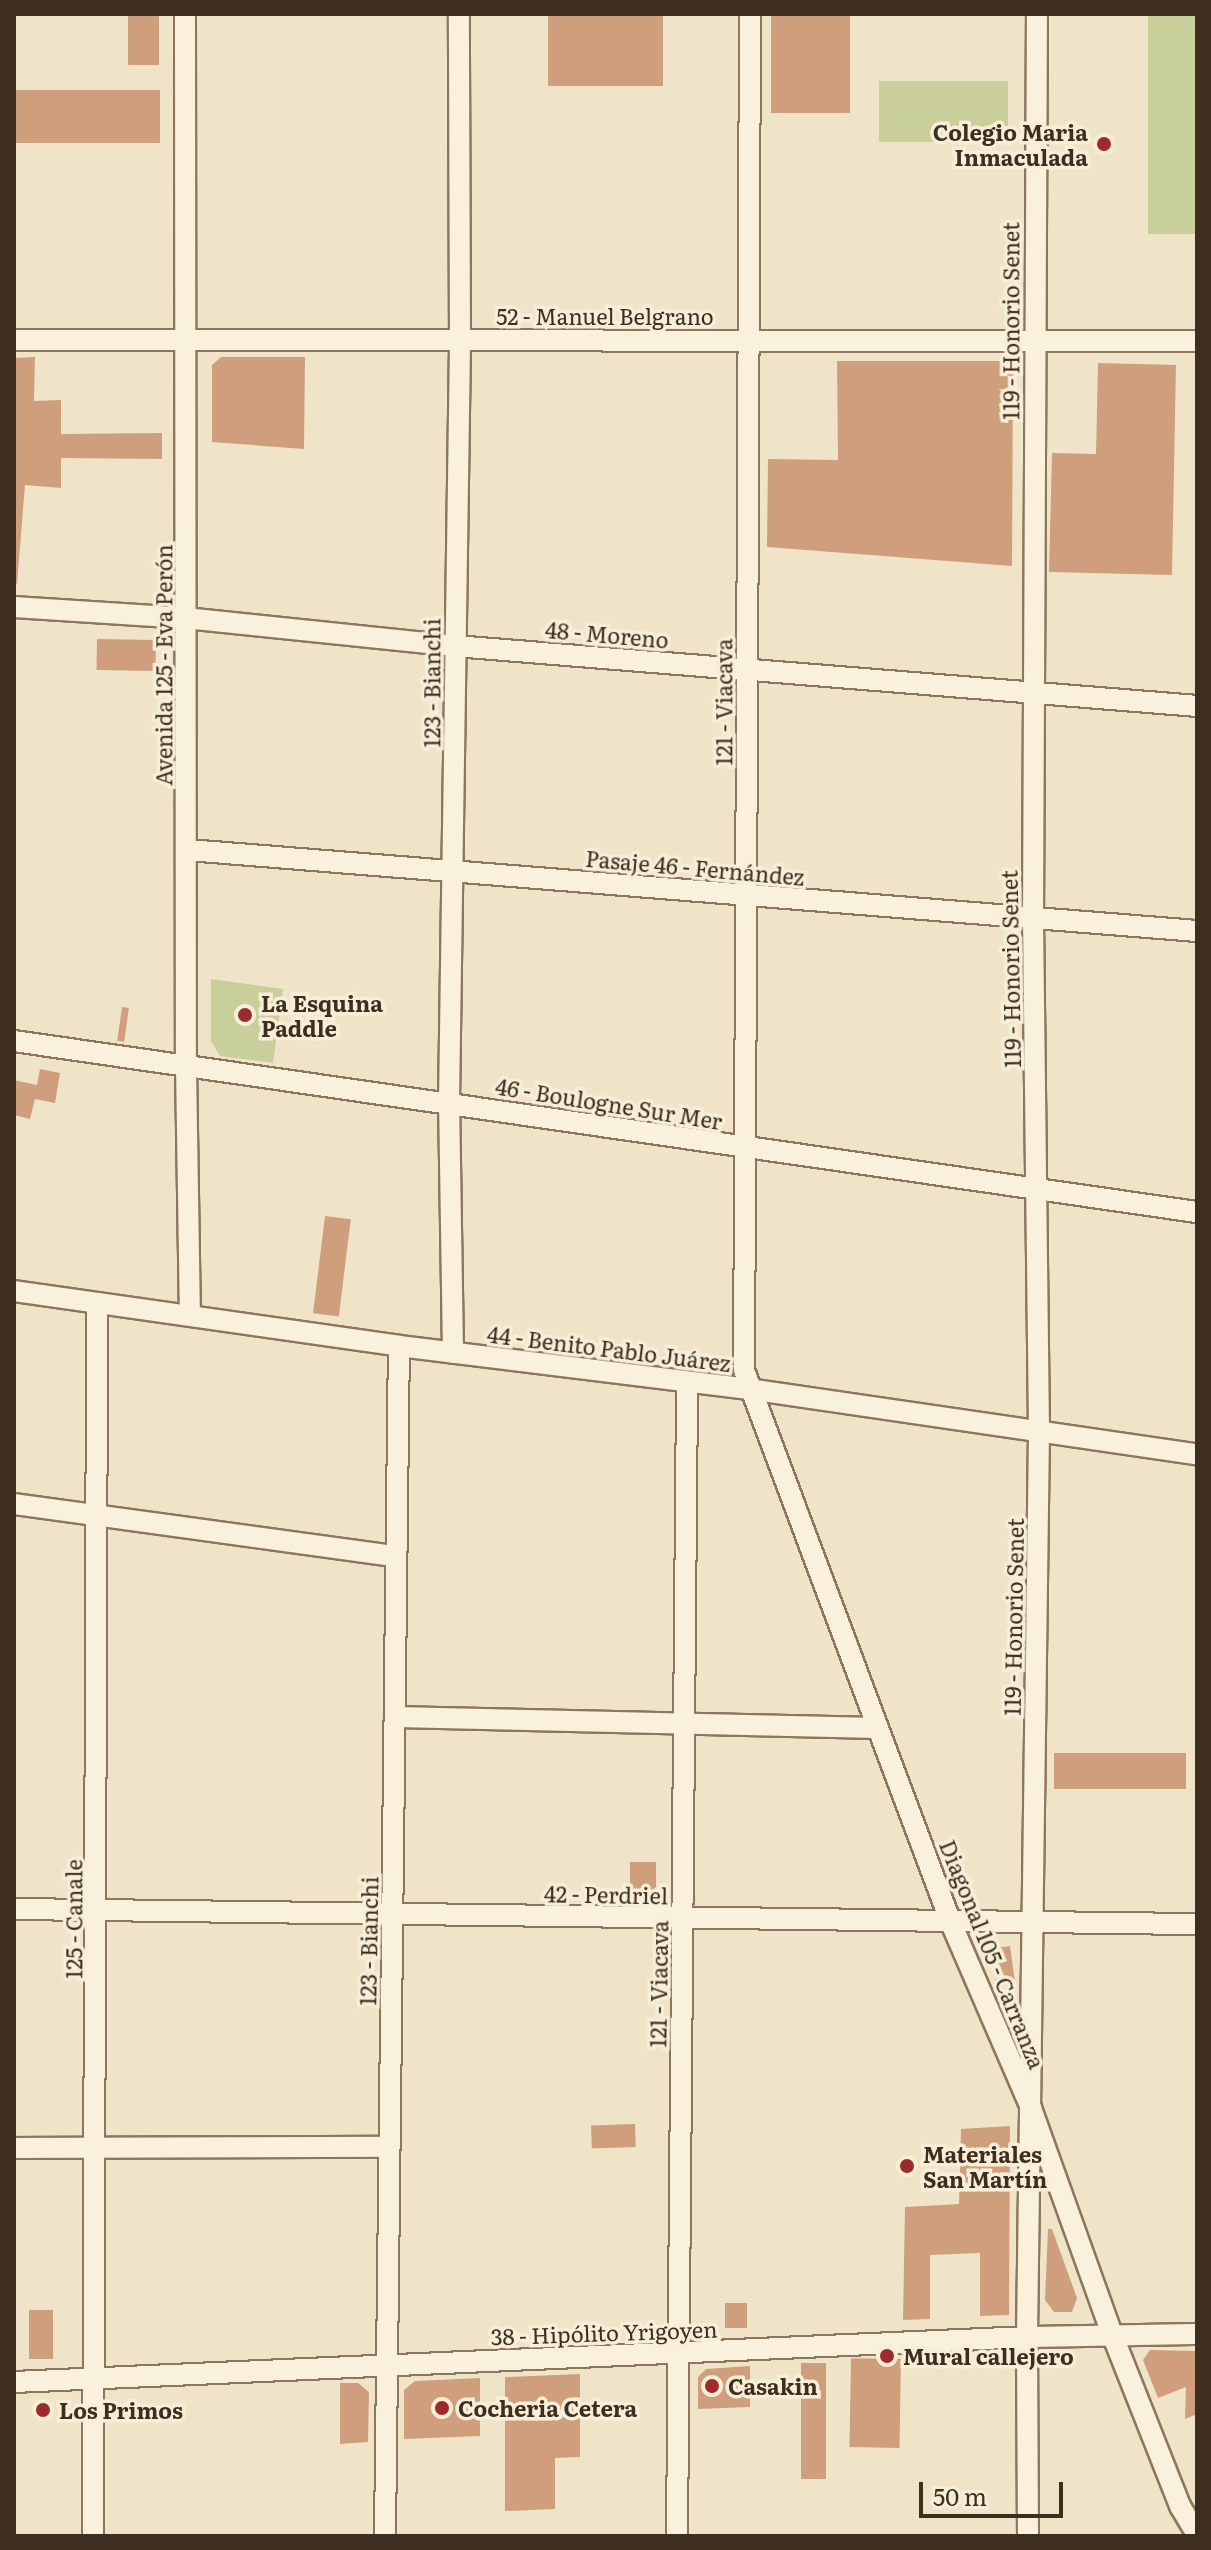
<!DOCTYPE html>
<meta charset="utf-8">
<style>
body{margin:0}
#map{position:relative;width:1211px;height:2550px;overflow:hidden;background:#f0e4c8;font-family:Literata,serif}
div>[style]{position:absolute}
.green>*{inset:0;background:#c9cf9b;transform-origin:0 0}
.building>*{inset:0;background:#cf9f7d;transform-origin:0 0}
.roads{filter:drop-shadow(2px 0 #8d765c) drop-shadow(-2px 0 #8d765c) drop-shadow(0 2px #8d765c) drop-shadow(0 -2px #8d765c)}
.minor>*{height:20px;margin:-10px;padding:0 10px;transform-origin:10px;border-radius:10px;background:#faf1dc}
.dots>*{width:22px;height:22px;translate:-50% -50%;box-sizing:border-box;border:4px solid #f7eed8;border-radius:50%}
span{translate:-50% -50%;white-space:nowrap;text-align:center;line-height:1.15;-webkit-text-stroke:7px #f7eed8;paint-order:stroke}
.poi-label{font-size:22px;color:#3d2e20;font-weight:700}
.right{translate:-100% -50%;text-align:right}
.left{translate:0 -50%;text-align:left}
.street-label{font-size:22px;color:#3d2e20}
.frame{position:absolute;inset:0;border:16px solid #3d2e20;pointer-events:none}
.scale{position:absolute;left:919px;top:2482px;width:144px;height:36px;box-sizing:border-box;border:4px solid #3d2e20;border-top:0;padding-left:10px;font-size:24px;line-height:28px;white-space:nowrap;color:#3d2e20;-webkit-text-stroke:6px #f7eed8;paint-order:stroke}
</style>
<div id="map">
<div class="green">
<i style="left:1148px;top:14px;width:49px;height:220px"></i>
<i style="left:879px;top:81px;width:129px;height:61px"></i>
<i style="clip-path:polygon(211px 979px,283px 989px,273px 1063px,220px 1056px,211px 1041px)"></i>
</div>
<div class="building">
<i style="left:128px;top:14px;width:31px;height:51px"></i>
<i style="left:548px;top:14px;width:115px;height:72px"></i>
<i style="left:771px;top:14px;width:79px;height:99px"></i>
<i style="left:14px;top:90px;width:146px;height:53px"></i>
<i style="clip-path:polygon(35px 357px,34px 401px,61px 400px,61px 434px,162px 433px,162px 459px,61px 458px,61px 488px,25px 485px,17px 584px,14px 583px,14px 358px)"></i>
<i style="clip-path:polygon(221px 357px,305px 357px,304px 449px,212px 442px,212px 365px)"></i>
<i style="clip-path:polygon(837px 361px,1004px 361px,1013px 370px,1012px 566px,767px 547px,768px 459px,838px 460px)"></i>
<i style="clip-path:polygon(1098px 363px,1176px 365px,1172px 575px,1049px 572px,1052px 453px,1096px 454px)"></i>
<i style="left:97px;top:639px;width:59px;height:31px;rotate:1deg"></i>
<i style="left:122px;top:1007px;width:7px;height:34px;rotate:8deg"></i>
<i style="clip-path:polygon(40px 1069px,60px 1073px,55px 1103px,35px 1099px,30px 1119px,14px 1115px,14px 1080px,37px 1085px)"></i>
<i style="left:325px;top:1216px;width:26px;height:98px;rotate:7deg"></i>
<i style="left:1054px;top:1753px;width:132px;height:36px"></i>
<i style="clip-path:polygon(630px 1862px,656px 1862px,656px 1887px,646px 1898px,630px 1898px)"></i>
<i style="left:1010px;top:1946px;width:34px;height:19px;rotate:82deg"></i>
<i style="left:635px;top:2124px;width:23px;height:44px;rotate:88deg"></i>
<i style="clip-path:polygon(1010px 2126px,1009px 2315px,980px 2316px,980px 2253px,930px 2255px,930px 2319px,903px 2320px,905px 2207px,959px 2204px,961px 2129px)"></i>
<i style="clip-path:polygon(1048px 2229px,1052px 2229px,1077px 2298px,1072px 2312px,1054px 2312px,1045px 2300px)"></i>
<i style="left:725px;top:2303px;width:22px;height:25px"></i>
<i style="left:29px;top:2310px;width:24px;height:49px"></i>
<i style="clip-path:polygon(1150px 2350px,1197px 2351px,1197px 2414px,1185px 2419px,1186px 2387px,1158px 2398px,1143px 2360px)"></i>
<i style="left:901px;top:2359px;width:89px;height:50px;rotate:91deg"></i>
<i style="left:826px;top:2363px;width:116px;height:25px;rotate:90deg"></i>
<i style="clip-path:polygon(750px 2366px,750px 2407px,698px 2409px,698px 2377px,706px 2369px)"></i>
<i style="clip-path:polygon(580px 2374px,580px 2457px,555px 2458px,555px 2509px,505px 2511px,505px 2377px)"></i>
<i style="clip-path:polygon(480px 2378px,480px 2436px,404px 2439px,404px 2390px,415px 2381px)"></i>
<i style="clip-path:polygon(340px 2383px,358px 2383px,369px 2392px,368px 2442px,340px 2444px)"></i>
</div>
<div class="roads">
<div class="minor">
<i style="left:185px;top:14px;width:1052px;rotate:89.95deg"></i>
<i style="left:186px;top:1066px;width:249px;rotate:89.1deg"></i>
<i style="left:750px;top:14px;width:1356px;rotate:90.25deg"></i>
<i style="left:744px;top:1370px;width:590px;rotate:69.48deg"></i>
<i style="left:951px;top:1923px;width:202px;rotate:66.6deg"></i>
<i style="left:1031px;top:2108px;width:240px;rotate:70.3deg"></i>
<i style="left:1112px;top:2334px;width:185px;rotate:68.4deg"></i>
<i style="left:1180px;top:2506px;width:33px;rotate:59deg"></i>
<i style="left:14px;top:340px;width:1183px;rotate:0.05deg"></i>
<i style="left:14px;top:607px;width:171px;rotate:3.7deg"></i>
<i style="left:185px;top:618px;width:271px;rotate:5.9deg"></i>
<i style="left:455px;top:646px;width:744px;rotate:4.62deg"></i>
<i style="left:188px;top:850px;width:1012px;rotate:4.59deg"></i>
<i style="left:14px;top:1041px;width:1195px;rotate:8.23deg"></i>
<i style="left:14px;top:1291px;width:389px;rotate:8.1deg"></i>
<i style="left:399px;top:1346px;width:353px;rotate:7deg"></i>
<i style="left:749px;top:1389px;width:453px;rotate:8.3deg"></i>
<i style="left:453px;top:1353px;width:250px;rotate:-90.9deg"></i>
<i style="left:449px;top:1103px;width:762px;rotate:-89.17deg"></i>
<i style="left:460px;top:341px;width:327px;rotate:-90.2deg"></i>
<i style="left:14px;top:1504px;width:384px;rotate:7.8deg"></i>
<i style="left:395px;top:1717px;width:483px;rotate:1.3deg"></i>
<i style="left:14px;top:1909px;width:1183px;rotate:0.73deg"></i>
<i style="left:14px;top:2148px;width:374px;rotate:-0.2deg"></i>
<i style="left:14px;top:2382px;width:1014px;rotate:-2.54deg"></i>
<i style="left:1027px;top:2337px;width:170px;rotate:-1deg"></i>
<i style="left:93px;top:2536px;width:1233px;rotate:-89.81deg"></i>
<i style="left:385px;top:2536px;width:1190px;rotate:-89.33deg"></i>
<i style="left:677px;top:2536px;width:1152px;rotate:-89.5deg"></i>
<i style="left:1028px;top:2536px;width:199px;rotate:-90.3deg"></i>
<i style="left:1027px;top:2337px;width:907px;rotate:-89.24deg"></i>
<i style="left:1039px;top:1430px;width:510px;rotate:-90.67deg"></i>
<i style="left:1033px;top:920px;width:906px;rotate:-89.75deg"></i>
</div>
</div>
<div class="dots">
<i style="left:1104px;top:144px;background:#9e2a2b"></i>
<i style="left:245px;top:1015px;background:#9e2a2b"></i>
<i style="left:907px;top:2166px;background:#9e2a2b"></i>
<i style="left:887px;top:2356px;background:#9e2a2b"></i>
<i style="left:712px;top:2386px;background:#9e2a2b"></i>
<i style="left:442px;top:2408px;background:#9e2a2b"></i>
<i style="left:43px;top:2410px;background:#9e2a2b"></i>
</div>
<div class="poi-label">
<span class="right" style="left:1088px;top:144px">Colegio Maria<br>Inmaculada</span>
<span class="left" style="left:261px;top:1015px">La Esquina<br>Paddle</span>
<span class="left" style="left:923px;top:2166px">Materiales<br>San Martín</span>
<span class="left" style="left:903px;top:2356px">Mural callejero</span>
<span class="left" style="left:728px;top:2386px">Casakin</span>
<span class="left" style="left:458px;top:2408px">Cocheria Cetera</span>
<span class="left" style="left:59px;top:2410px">Los Primos</span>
</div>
<div class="street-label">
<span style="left:605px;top:316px">52 - Manuel Belgrano</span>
<span style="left:1010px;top:321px;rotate:-90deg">119 - Honorio Senet</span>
<span style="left:607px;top:634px;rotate:5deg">48 - Moreno</span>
<span style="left:163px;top:665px;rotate:-90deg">Avenida 125 - Eva Perón</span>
<span style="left:431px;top:683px;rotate:-90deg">123 - Bianchi</span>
<span style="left:723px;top:702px;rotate:-90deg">121 - Viacava</span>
<span style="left:695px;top:867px;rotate:5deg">Pasaje 46 - Fernández</span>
<span style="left:1010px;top:969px;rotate:-91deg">119 - Honorio Senet</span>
<span style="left:609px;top:1103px;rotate:9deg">46 - Boulogne Sur Mer</span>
<span style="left:609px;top:1348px;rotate:7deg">44 - Benito Pablo Juárez</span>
<span style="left:1013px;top:1617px;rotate:-89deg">119 - Honorio Senet</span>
<span style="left:606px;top:1894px;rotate:1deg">42 - Perdriel</span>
<span style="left:73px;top:1919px;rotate:-90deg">125 - Canale</span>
<span style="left:368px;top:1941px;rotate:-89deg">123 - Bianchi</span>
<span style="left:993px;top:1954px;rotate:68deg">Diagonal 105 - Carranza</span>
<span style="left:658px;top:1984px;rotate:-89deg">121 - Viacava</span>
<span style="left:604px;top:2332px;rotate:-2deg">38 - Hipólito Yrigoyen</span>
</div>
<div class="frame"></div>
<div class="scale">50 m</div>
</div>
